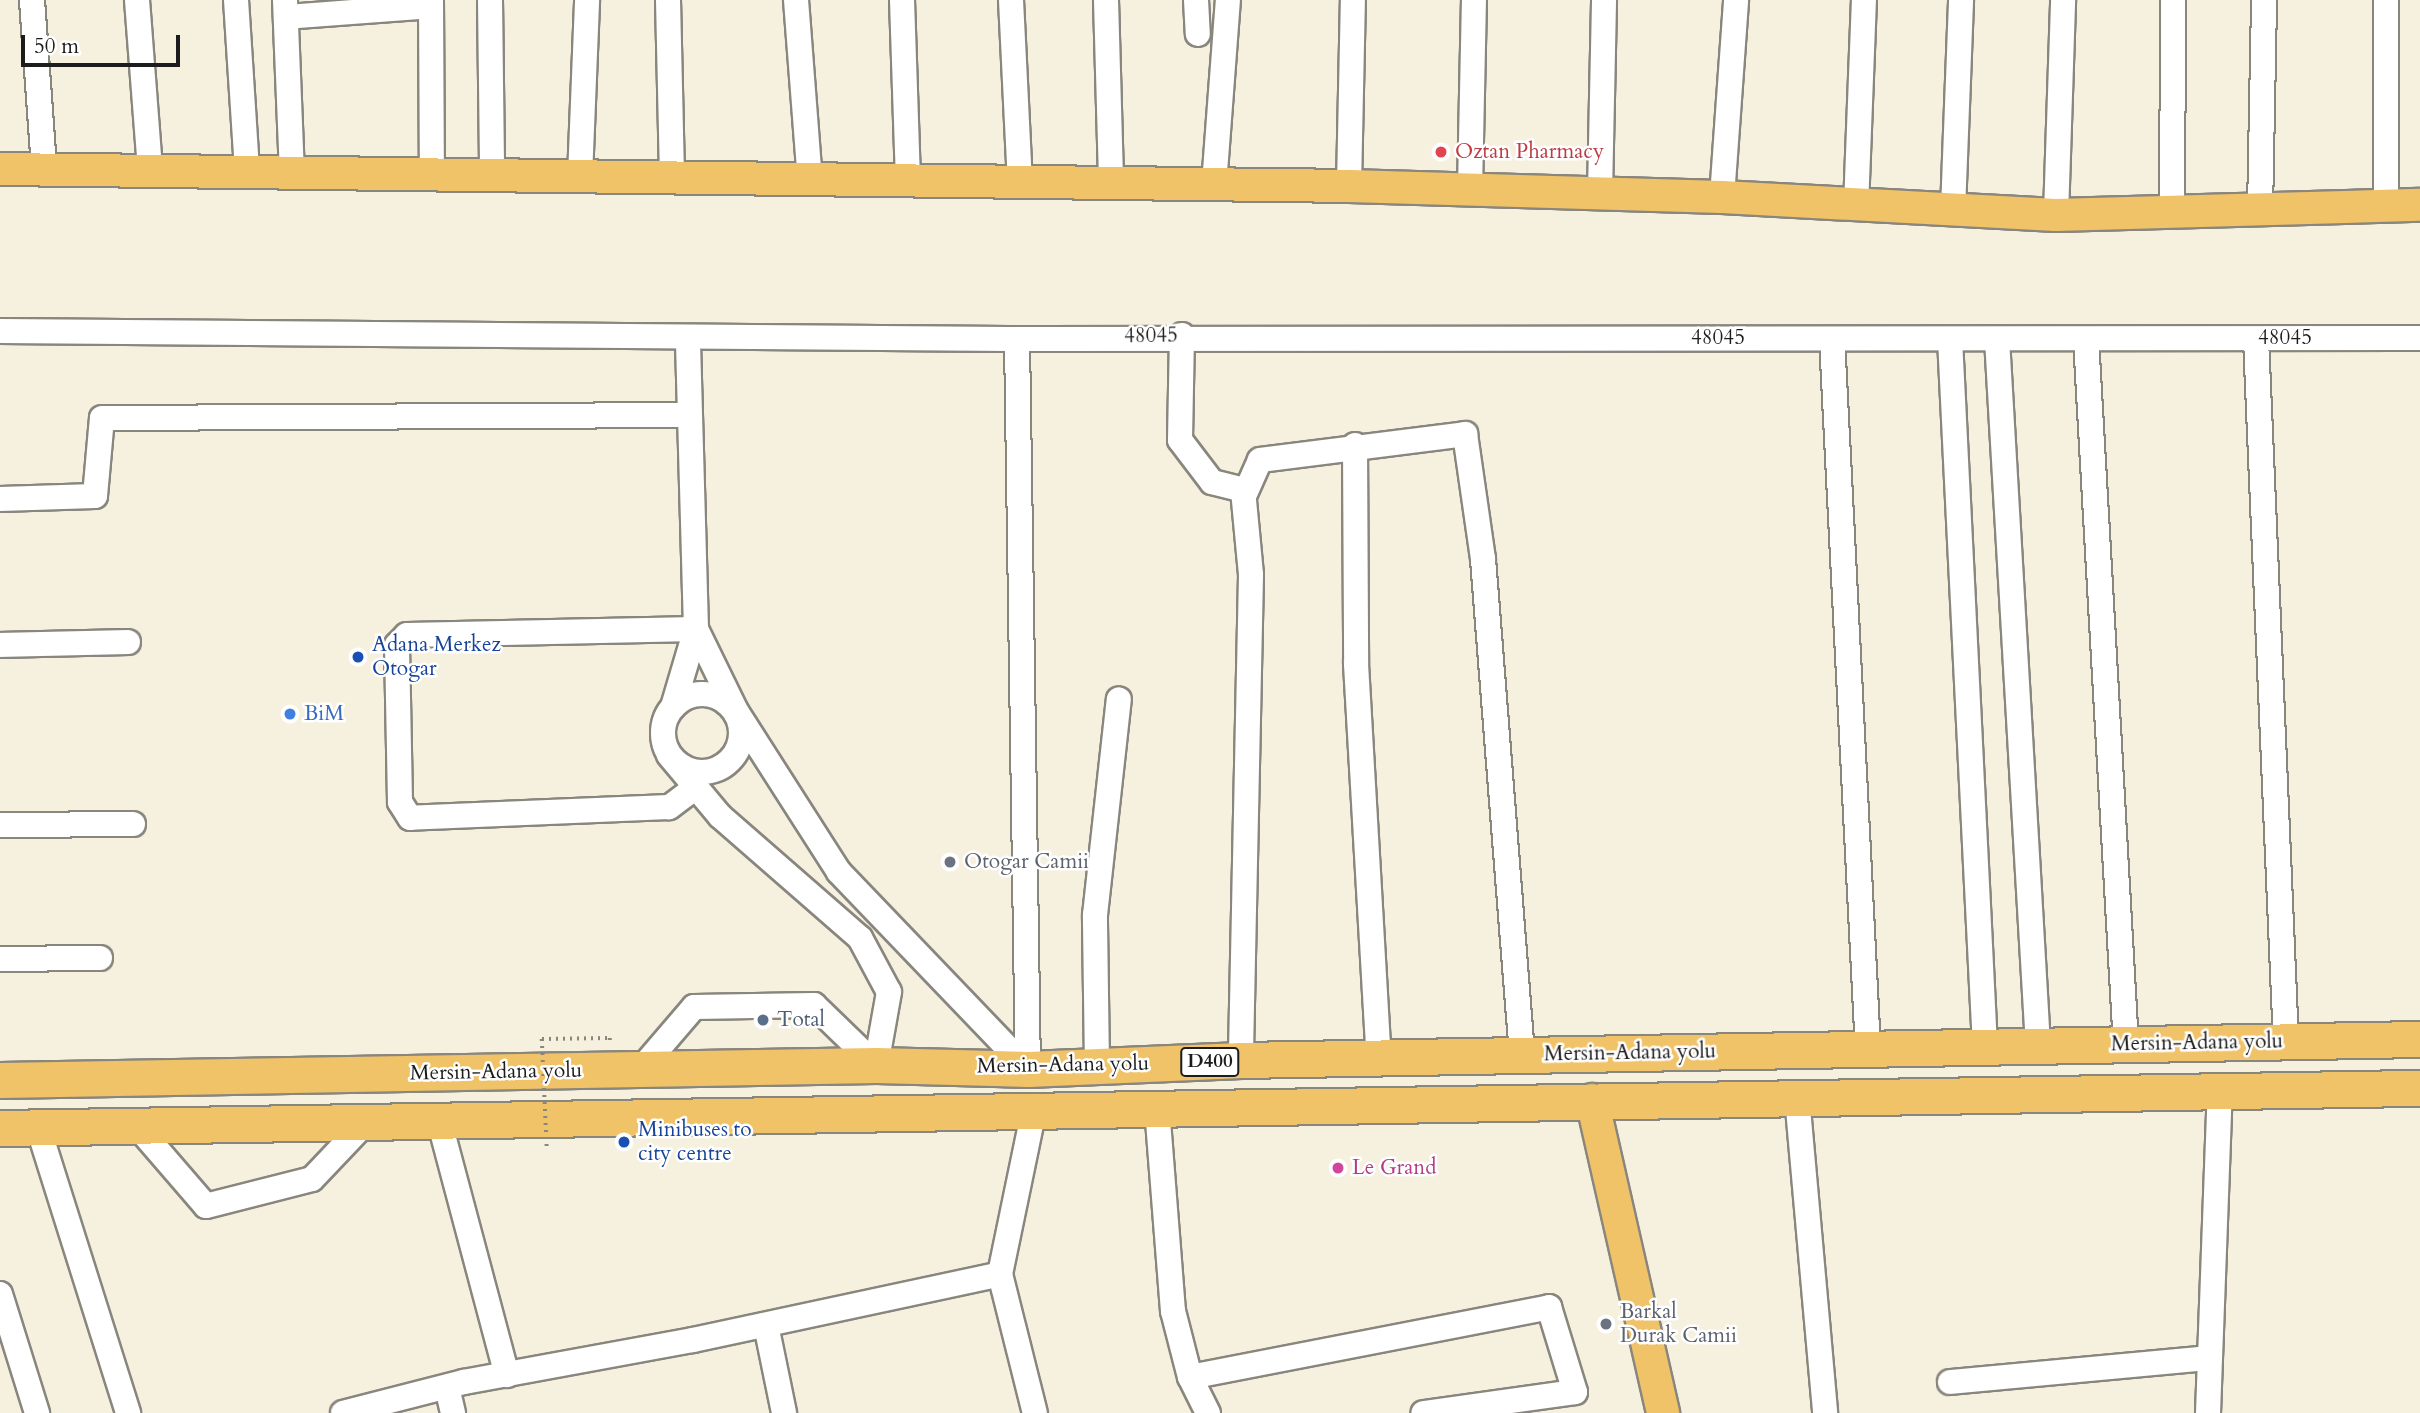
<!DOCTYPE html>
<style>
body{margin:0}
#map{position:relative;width:2420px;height:1413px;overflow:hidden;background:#f6f0df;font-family:Cardo,serif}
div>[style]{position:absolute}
.path>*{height:3.5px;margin-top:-1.75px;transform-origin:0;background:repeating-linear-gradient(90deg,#89867e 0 2px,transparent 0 7px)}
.roads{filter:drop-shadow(2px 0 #89867e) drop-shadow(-2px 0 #89867e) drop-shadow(0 2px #89867e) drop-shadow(0 -2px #89867e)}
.minor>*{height:24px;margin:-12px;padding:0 12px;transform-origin:12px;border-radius:12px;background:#fff}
.minor>.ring{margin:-12px;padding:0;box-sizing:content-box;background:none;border:24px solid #fff;border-radius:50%}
.major>*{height:32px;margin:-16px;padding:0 16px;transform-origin:16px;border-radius:16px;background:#f1c369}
.highway>*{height:35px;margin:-17.5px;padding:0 17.5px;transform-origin:17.5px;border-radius:17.5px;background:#f1c369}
.path-bridge>*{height:3.5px;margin-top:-1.75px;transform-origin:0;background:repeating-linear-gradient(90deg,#89867e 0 2px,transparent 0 7px)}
.dots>*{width:19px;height:19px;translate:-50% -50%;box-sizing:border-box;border:4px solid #fff;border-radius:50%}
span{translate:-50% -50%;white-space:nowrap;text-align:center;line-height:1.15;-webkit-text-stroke:5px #fff;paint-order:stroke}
.shield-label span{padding:2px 5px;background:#fff;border:2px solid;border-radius:5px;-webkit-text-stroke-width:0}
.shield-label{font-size:19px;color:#1c1c1c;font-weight:700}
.health-label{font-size:21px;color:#be3a42}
.left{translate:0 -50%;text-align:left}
.street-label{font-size:21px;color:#1c1c1c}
.transit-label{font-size:21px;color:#164399}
.shop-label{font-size:21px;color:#366cbe}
.worship-label{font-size:21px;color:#5b616d}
.service-label{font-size:21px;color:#4e5e75}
.hotel-label{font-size:21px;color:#b23c85}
.scale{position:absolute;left:21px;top:35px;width:159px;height:32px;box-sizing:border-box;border:4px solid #1c1c1c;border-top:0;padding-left:9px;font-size:21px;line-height:24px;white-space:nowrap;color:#1c1c1c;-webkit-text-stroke:5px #fff;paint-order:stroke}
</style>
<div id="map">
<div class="path">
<i style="left:542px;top:1039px;width:68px;rotate:-0.8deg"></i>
<i style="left:610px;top:1038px;width:3px;rotate:90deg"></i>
</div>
<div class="roads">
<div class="minor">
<i style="left:32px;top:0;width:168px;rotate:85.9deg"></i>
<i style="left:137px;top:0;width:169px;rotate:85.6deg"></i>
<i style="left:236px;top:0;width:171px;rotate:86.3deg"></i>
<i style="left:285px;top:0;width:172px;rotate:87.7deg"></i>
<i style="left:431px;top:0;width:175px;rotate:89.7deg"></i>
<i style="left:490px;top:0;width:176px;rotate:89.3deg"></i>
<i style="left:668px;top:0;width:178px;rotate:88.7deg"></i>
<i style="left:796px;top:0;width:181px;rotate:85.6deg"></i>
<i style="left:902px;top:0;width:181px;rotate:88.1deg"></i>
<i style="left:1011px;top:0;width:182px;rotate:87.2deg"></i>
<i style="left:1106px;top:0;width:183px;rotate:88.4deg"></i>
<i style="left:1196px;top:0;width:34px;rotate:87deg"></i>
<i style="left:286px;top:17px;width:145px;rotate:-4.3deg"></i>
<i style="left:580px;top:177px;width:177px;rotate:-87.7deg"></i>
<i style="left:1214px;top:185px;width:186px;rotate:-85.7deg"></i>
<i style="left:1349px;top:186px;width:186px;rotate:-88.8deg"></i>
<i style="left:1470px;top:189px;width:189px;rotate:-88.8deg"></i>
<i style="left:1600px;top:193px;width:193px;rotate:-88.8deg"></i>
<i style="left:1722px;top:197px;width:197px;rotate:-85.9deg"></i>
<i style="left:1856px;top:207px;width:207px;rotate:-87.8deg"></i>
<i style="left:2386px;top:208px;width:208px;rotate:-90deg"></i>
<i style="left:1953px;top:210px;width:210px;rotate:-87.8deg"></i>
<i style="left:2172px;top:211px;width:211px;rotate:-89.7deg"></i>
<i style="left:2260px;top:211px;width:211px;rotate:-88.9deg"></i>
<i style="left:2056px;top:215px;width:215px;rotate:-88.1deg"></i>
<i style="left:0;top:331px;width:1017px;rotate:0.45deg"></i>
<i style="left:1017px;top:339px;width:1403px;rotate:-0.04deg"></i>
<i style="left:1182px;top:335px;width:105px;rotate:91.1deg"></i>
<i style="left:1180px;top:440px;width:53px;rotate:52.7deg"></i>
<i style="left:1212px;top:482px;width:32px;rotate:14deg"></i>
<i style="left:1243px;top:490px;width:85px;rotate:84.6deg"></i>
<i style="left:1251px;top:575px;width:485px;rotate:91.2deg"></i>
<i style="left:1017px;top:339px;width:730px;rotate:89.14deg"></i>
<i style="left:1832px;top:339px;width:711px;rotate:87.1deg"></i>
<i style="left:1950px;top:339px;width:709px;rotate:87.17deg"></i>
<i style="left:1997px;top:339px;width:708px;rotate:86.68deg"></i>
<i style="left:2086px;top:339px;width:707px;rotate:86.76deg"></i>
<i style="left:2256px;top:339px;width:704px;rotate:87.56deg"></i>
<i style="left:1355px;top:445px;width:219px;rotate:89.7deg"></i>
<i style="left:1356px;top:664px;width:395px;rotate:86.7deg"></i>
<i style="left:1244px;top:496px;width:39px;rotate:-66deg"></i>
<i style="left:1260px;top:460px;width:207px;rotate:-7.2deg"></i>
<i style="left:1465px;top:434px;width:126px;rotate:81.8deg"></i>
<i style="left:1483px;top:559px;width:498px;rotate:85.5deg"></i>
<i style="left:0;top:499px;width:95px;rotate:-1.8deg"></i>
<i style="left:95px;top:496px;width:78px;rotate:-84.9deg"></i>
<i style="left:102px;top:418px;width:588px;rotate:-0.29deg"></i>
<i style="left:696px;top:629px;width:91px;rotate:64deg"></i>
<i style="left:736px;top:711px;width:191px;rotate:57.4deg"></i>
<i style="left:839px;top:872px;width:273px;rotate:46.2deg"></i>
<i style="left:0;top:645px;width:128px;rotate:-1.3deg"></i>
<i class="ring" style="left:663px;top:694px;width:54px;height:54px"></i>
<i style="left:673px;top:707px;width:81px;rotate:-73.6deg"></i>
<i style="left:696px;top:629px;width:292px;rotate:-91.6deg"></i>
<i style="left:669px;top:755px;width:80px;rotate:50.1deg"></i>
<i style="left:720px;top:816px;width:186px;rotate:41.1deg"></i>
<i style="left:860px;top:938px;width:61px;rotate:61.8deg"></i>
<i style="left:889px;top:992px;width:74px;rotate:100.1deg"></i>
<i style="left:696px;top:787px;width:34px;rotate:143deg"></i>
<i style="left:669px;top:807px;width:259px;rotate:177.6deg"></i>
<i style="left:410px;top:818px;width:19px;rotate:-122deg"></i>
<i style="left:400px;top:802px;width:157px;rotate:-91.1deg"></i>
<i style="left:397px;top:645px;width:14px;rotate:-45deg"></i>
<i style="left:407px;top:635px;width:289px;rotate:-1.2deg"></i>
<i style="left:0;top:825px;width:133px;rotate:-0.4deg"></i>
<i style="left:0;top:959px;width:100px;rotate:-0.6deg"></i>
<i style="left:1097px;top:1066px;width:151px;rotate:-90.8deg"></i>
<i style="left:1095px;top:915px;width:217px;rotate:-83.7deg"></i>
<i style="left:640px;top:1070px;width:83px;rotate:-49.4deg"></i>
<i style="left:694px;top:1007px;width:120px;rotate:-1deg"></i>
<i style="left:814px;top:1005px;width:86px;rotate:44.1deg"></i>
<i style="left:1797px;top:1097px;width:317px;rotate:84.9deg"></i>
<i style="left:1157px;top:1108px;width:204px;rotate:85.5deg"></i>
<i style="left:1173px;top:1311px;width:68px;rotate:75.6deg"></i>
<i style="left:1190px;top:1377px;width:40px;rotate:63.4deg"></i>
<i style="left:439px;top:1120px;width:264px;rotate:75.1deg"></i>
<i style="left:136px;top:1125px;width:107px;rotate:49.2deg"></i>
<i style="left:206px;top:1206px;width:109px;rotate:-14.3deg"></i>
<i style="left:312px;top:1179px;width:80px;rotate:-46.5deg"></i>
<i style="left:38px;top:1127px;width:300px;rotate:72.5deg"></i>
<i style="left:1000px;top:1274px;width:143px;rotate:75.9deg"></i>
<i style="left:0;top:1294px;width:125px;rotate:72.7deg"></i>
<i style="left:766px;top:1325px;width:90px;rotate:78.4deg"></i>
<i style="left:1190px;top:1377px;width:366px;rotate:-11deg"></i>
<i style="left:1549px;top:1307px;width:89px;rotate:73deg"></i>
<i style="left:1575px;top:1392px;width:153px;rotate:172.1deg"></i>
<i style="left:1950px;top:1382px;width:260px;rotate:-5.3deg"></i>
<i style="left:447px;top:1387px;width:27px;rotate:77deg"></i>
<i style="left:343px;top:1413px;width:125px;rotate:-14.4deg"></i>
<i style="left:464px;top:1382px;width:233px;rotate:-10.4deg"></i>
<i style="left:693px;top:1340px;width:314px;rotate:-12.1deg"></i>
<i style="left:1000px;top:1274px;width:167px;rotate:-78.3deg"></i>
<i style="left:2208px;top:1413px;width:322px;rotate:-87.9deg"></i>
</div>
<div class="major">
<i style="left:0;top:169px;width:1349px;rotate:0.72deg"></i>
<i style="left:1349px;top:186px;width:373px;rotate:1.7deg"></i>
<i style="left:1722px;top:197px;width:334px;rotate:3.1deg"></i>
<i style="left:2056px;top:215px;width:364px;rotate:-1.6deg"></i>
<i style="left:1592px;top:1100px;width:321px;rotate:77.2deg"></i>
</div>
<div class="highway">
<i style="left:0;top:1080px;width:876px;rotate:-0.98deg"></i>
<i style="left:876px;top:1065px;width:152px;rotate:1.5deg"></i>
<i style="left:1028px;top:1069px;width:213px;rotate:-2.4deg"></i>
<i style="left:1241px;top:1060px;width:1179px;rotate:-1.02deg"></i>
<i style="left:0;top:1128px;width:2420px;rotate:-0.95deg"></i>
</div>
</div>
<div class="path-bridge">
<i style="left:542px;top:1039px;width:109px;rotate:87.4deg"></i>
</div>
<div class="dots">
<i style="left:1441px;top:152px;background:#e0444e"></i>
<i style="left:358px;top:657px;background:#1a4fb4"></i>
<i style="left:290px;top:714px;background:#3f7fe0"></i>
<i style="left:950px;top:862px;background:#6b7280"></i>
<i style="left:763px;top:1020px;background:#5c6f8a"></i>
<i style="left:624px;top:1142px;background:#1a4fb4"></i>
<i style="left:1338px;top:1168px;background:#d1479c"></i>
<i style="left:1606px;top:1324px;background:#6b7280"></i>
</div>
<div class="shield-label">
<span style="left:1210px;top:1062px">D400</span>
</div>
<div class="health-label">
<span class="left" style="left:1455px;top:152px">Oztan Pharmacy</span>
</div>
<div class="street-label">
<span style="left:1151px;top:336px;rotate:-1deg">48045</span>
<span style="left:1718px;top:338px">48045</span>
<span style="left:2285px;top:338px">48045</span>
<span style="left:2197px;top:1043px;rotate:-1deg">Mersin-Adana yolu</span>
<span style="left:1630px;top:1053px;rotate:-1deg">Mersin-Adana yolu</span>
<span style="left:1063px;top:1065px;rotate:-1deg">Mersin-Adana yolu</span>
<span style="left:496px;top:1072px;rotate:-1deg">Mersin-Adana yolu</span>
</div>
<div class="transit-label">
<span class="left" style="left:372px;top:657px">Adana Merkez<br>Otogar</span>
<span class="left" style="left:638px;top:1142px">Minibuses to<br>city centre</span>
</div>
<div class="shop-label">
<span class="left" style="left:304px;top:714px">BiM</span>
</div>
<div class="worship-label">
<span class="left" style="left:964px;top:862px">Otogar Camii</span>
<span class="left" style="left:1620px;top:1324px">Barkal<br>Durak Camii</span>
</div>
<div class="service-label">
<span class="left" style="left:777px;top:1020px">Total</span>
</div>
<div class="hotel-label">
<span class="left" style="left:1352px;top:1168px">Le Grand</span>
</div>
<div class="scale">50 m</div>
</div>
